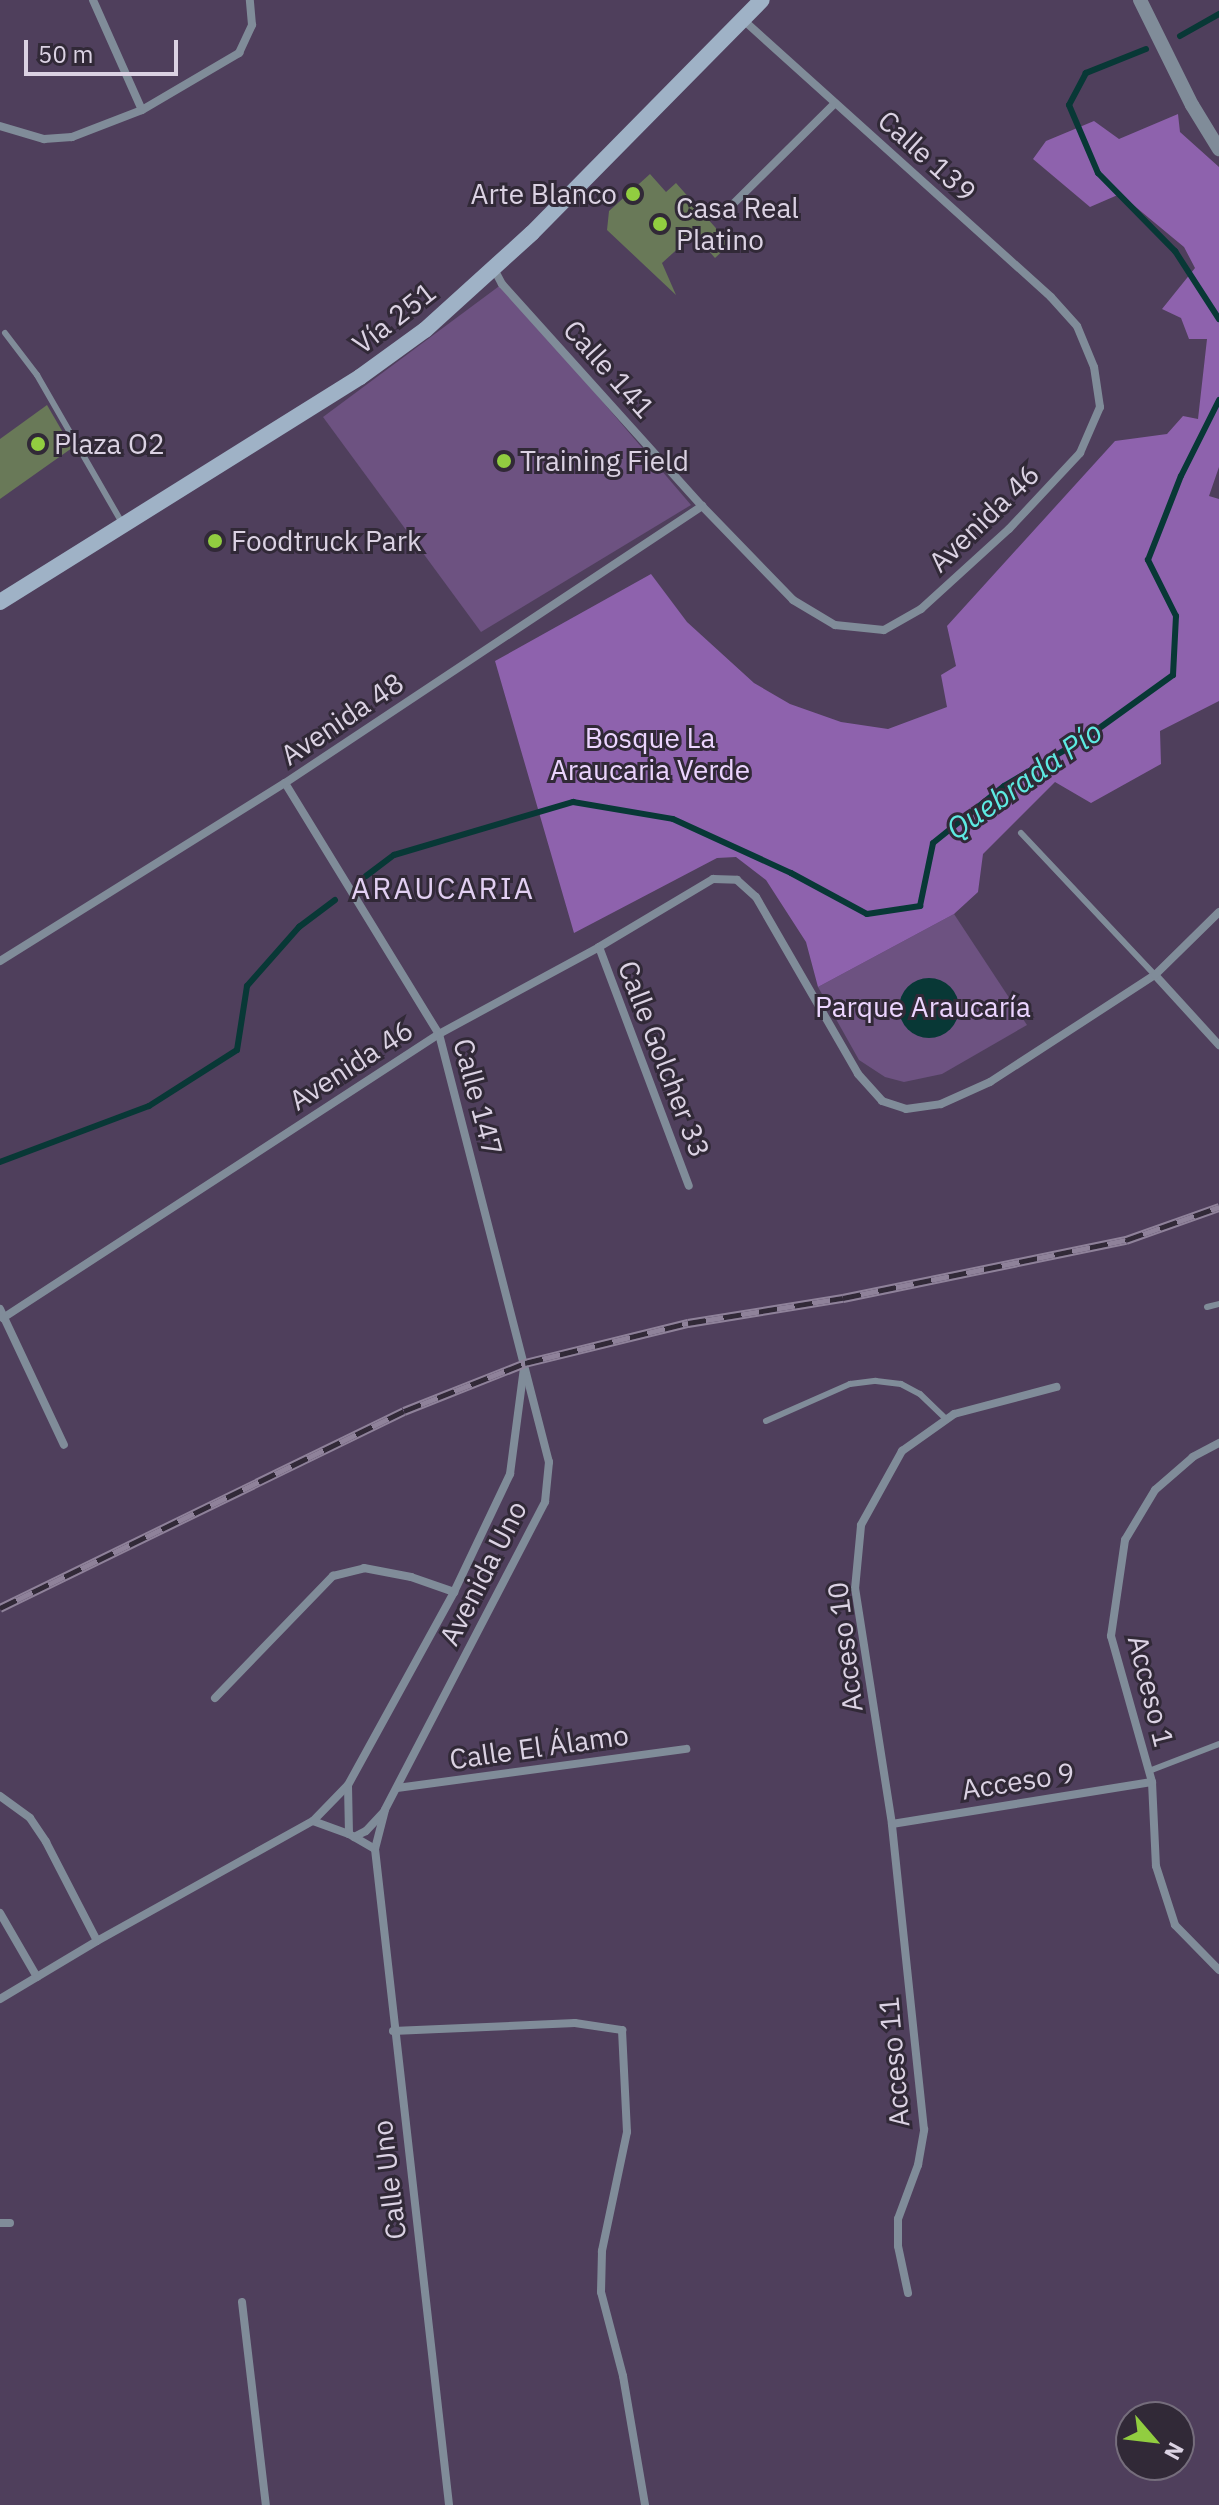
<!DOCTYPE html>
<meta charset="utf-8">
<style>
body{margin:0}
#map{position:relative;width:1219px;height:2505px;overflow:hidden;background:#4f3f5c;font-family:"IBM Plex Sans",sans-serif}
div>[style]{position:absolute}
.green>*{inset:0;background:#6d5281}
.forest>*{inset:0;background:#8e62ad}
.water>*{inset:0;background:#083836}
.round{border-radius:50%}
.stream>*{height:6px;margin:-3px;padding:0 3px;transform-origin:3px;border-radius:3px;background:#083836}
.building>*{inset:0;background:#697958}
.service>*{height:6px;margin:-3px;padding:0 3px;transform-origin:3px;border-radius:3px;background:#808c99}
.minor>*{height:8px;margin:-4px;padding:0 4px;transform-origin:4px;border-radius:4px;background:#808c99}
.tertiary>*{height:14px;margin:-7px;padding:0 7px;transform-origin:7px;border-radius:7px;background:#808c99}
.secondary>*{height:16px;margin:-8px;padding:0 8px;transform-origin:8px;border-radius:8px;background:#9fb2c6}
.rail>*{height:9px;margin-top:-4.5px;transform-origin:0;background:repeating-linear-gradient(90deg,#312937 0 18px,#8f829a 0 36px);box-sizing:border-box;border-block:2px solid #8f829a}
.dots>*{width:22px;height:22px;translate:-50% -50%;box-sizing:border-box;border:4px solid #312937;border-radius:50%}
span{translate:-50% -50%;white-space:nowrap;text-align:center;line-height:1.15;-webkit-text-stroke:6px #312937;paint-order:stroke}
.street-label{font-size:28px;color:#dbd2e3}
.poi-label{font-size:28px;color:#dbd2e3}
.right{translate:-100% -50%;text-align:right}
.left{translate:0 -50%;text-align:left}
.park-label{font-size:28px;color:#ecd5ff}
.water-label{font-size:30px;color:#5deae2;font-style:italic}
.neighbourhood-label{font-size:30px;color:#e2cff2;letter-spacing:2px}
.north{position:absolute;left:1115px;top:2401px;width:80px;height:80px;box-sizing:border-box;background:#312937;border:2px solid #756d7c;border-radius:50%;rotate:118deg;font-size:22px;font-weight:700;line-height:32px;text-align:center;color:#dbd2e3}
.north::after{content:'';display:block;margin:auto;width:28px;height:36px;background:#91cd40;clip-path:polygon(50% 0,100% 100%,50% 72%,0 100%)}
.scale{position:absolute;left:24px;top:40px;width:154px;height:36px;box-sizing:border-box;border:4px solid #dbd2e3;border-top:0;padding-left:10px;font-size:24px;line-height:28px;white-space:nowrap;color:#dbd2e3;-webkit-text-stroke:6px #312937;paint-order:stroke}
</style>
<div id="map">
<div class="green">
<i style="clip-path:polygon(502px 284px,691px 505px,481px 632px,323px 417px)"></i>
<i style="clip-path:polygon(954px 914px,1027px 1025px,942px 1074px,904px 1082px,885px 1077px,859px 1060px,818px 987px)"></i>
</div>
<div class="forest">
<i style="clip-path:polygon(1178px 114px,1180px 132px,1219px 167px,1219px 467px,1209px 496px,1219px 499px,1219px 701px,1160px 731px,1161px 764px,1091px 803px,1055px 782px,983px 854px,978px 892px,954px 914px,818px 987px,806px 942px,766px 880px,736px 857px,717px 858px,574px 933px,495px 661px,651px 574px,687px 622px,754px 683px,790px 704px,841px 722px,888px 729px,947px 707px,941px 675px,956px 666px,947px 626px,1115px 441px,1167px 434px,1183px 416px,1198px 419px,1207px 339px,1189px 339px,1181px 318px,1162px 309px,1195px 268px,1184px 247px,1120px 194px,1090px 207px,1033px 159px,1046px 141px,1094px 121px,1119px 139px)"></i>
</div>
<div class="water">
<i class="round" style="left:899px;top:978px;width:60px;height:60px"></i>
</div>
<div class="stream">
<i style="left:1180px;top:36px;width:45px;rotate:-29.4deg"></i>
<i style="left:1146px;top:49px;width:65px;rotate:158.2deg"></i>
<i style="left:1086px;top:73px;width:36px;rotate:118deg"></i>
<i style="left:1069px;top:105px;width:74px;rotate:66.9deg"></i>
<i style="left:1098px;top:173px;width:110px;rotate:45.4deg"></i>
<i style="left:1175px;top:251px;width:81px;rotate:57.1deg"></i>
<i style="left:366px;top:876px;width:35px;rotate:-37deg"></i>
<i style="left:394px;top:855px;width:187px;rotate:-16.5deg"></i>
<i style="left:573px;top:802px;width:101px;rotate:9.6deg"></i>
<i style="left:673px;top:819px;width:130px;rotate:24.6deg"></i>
<i style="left:791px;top:873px;width:86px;rotate:28.3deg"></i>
<i style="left:867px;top:914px;width:54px;rotate:-8.6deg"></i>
<i style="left:920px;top:906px;width:64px;rotate:-78.3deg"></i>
<i style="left:933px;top:843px;width:91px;rotate:-38.8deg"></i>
<i style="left:1004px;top:786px;width:96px;rotate:-30.6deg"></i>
<i style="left:1087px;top:737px;width:106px;rotate:-35.8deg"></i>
<i style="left:1173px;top:675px;width:59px;rotate:-87.1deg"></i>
<i style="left:1176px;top:616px;width:63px;rotate:-116.6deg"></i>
<i style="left:1148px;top:560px;width:90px;rotate:-68.6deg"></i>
<i style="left:1181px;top:476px;width:85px;rotate:-63.4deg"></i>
<i style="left:0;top:1162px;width:159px;rotate:-20.6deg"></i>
<i style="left:149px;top:1106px;width:104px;rotate:-32.5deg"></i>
<i style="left:237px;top:1050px;width:65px;rotate:-81.1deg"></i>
<i style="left:247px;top:986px;width:79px;rotate:-48.6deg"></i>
<i style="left:299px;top:927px;width:45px;rotate:-36.9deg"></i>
</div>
<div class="building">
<i style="clip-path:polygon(650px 174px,666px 192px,676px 183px,730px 244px,715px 258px,694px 234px,662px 263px,676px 295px,607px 230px,609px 211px)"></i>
<i style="clip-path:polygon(47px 405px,72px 448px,0 499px,0 439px)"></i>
</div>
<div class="service">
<i style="left:5px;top:333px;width:53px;rotate:52.7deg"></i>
<i style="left:37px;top:375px;width:171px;rotate:60.1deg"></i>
<i style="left:1021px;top:833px;width:195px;rotate:46.7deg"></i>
<i style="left:1207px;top:1307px;width:12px;rotate:-14deg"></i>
<i style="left:766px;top:1421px;width:92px;rotate:-23.8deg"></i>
<i style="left:850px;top:1384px;width:26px;rotate:-7deg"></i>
<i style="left:876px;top:1381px;width:25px;rotate:7deg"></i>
<i style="left:901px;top:1384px;width:21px;rotate:28deg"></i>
<i style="left:920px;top:1394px;width:37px;rotate:44deg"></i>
<i style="left:1149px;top:1771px;width:75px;rotate:-21.1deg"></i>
</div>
<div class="minor">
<i style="left:93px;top:0;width:120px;rotate:66deg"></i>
<i style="left:0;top:126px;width:46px;rotate:16.5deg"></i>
<i style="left:44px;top:139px;width:28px;rotate:-4deg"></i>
<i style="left:72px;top:137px;width:75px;rotate:-21.1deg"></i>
<i style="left:142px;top:110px;width:113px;rotate:-30.4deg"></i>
<i style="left:239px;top:53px;width:31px;rotate:-65deg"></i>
<i style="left:252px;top:25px;width:25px;rotate:-95deg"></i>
<i style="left:722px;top:215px;width:159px;rotate:-44.7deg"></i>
<i style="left:494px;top:269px;width:17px;rotate:62deg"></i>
<i style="left:502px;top:284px;width:299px;rotate:48deg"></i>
<i style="left:702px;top:506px;width:131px;rotate:45.9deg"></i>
<i style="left:793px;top:600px;width:49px;rotate:30.8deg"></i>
<i style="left:835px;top:625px;width:49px;rotate:5.8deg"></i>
<i style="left:884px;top:630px;width:43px;rotate:-29.6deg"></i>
<i style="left:921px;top:609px;width:119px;rotate:-42.3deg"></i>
<i style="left:1009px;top:529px;width:104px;rotate:-46.9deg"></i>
<i style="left:1080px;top:453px;width:50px;rotate:-66.5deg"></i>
<i style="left:1100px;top:407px;width:40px;rotate:-98.5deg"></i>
<i style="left:1094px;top:367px;width:44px;rotate:-112.5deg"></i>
<i style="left:1077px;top:326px;width:39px;rotate:-132deg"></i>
<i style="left:1051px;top:297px;width:413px;rotate:-138deg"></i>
<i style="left:285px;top:783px;width:294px;rotate:58.5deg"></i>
<i style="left:439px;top:1034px;width:442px;rotate:75.6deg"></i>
<i style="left:549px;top:1462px;width:40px;rotate:95.7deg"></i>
<i style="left:545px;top:1502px;width:347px;rotate:117.5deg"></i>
<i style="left:385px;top:1810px;width:40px;rotate:104.4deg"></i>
<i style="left:375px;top:1849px;width:660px;rotate:83.56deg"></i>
<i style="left:599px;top:947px;width:255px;rotate:69.4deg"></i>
<i style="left:0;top:961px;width:336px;rotate:-32deg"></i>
<i style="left:285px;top:783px;width:501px;rotate:-33.59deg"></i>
<i style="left:1155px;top:975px;width:95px;rotate:47.6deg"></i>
<i style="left:0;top:1309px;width:150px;rotate:64.8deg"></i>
<i style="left:3px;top:1318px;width:520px;rotate:-33.08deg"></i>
<i style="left:439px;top:1034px;width:182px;rotate:-28.5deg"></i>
<i style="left:599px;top:947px;width:133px;rotate:-30.8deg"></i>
<i style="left:713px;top:879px;width:24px;rotate:2deg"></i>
<i style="left:737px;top:880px;width:25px;rotate:42deg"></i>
<i style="left:756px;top:897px;width:204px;rotate:60deg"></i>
<i style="left:858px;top:1074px;width:36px;rotate:48deg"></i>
<i style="left:882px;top:1101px;width:25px;rotate:18deg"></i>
<i style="left:906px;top:1109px;width:35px;rotate:-8deg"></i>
<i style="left:941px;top:1104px;width:54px;rotate:-24.2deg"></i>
<i style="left:990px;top:1082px;width:197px;rotate:-33deg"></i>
<i style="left:1155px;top:975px;width:90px;rotate:-44.5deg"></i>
<i style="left:1219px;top:1443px;width:30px;rotate:152deg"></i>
<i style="left:1193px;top:1457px;width:50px;rotate:139deg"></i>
<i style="left:1155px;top:1490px;width:58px;rotate:121deg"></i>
<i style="left:1125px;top:1540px;width:97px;rotate:98.3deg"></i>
<i style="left:1111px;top:1636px;width:152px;rotate:74.3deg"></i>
<i style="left:1152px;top:1782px;width:84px;rotate:87.3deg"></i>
<i style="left:1156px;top:1866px;width:62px;rotate:72.1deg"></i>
<i style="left:1175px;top:1925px;width:63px;rotate:45.6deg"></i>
<i style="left:215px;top:1698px;width:170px;rotate:-46deg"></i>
<i style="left:333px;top:1576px;width:32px;rotate:-14deg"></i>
<i style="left:364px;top:1568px;width:48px;rotate:10.8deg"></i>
<i style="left:411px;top:1577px;width:46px;rotate:19.2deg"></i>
<i style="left:348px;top:1786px;width:48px;rotate:88.8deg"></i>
<i style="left:397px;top:1788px;width:292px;rotate:-7.7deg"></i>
<i style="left:0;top:1796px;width:37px;rotate:36deg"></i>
<i style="left:30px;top:1818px;width:29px;rotate:56deg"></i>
<i style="left:46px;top:1842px;width:111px;rotate:62.7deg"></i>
<i style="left:313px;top:1821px;width:38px;rotate:20deg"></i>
<i style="left:349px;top:1834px;width:30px;rotate:30deg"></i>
<i style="left:892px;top:1824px;width:263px;rotate:-9.2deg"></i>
<i style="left:354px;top:1837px;width:13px;rotate:-27deg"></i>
<i style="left:366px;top:1831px;width:26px;rotate:-47deg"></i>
<i style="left:0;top:1913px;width:74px;rotate:60deg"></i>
<i style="left:0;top:1999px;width:113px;rotate:-30.9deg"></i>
<i style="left:97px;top:1941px;width:247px;rotate:-29.1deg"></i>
<i style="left:313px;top:1821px;width:50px;rotate:-45.8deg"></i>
<i style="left:348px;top:1785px;width:220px;rotate:-61.2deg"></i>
<i style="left:454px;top:1592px;width:131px;rotate:-64.6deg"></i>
<i style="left:510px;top:1474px;width:108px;rotate:-82.5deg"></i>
<i style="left:393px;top:2031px;width:182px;rotate:-2.5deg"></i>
<i style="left:575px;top:2023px;width:48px;rotate:8.5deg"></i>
<i style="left:622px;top:2030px;width:102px;rotate:87.2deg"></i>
<i style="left:627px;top:2132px;width:122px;rotate:101.9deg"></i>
<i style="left:602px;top:2251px;width:41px;rotate:91.4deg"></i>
<i style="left:601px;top:2292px;width:87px;rotate:75.3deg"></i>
<i style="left:623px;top:2376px;width:131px;rotate:80.3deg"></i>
<i style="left:0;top:2223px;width:10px"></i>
<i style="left:908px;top:2293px;width:48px;rotate:-102deg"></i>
<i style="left:898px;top:2246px;width:27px;rotate:-90deg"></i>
<i style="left:898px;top:2219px;width:58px;rotate:-69.7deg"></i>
<i style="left:918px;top:2165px;width:36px;rotate:-80deg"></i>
<i style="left:924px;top:2130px;width:308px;rotate:-96deg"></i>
<i style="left:892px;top:1824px;width:238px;rotate:-98.9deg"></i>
<i style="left:855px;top:1589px;width:64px;rotate:-84.6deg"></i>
<i style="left:861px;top:1525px;width:85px;rotate:-61deg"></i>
<i style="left:902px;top:1451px;width:64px;rotate:-35.4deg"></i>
<i style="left:954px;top:1414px;width:106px;rotate:-14.8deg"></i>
<i style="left:242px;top:2302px;width:204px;rotate:83.3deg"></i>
</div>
<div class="tertiary">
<i style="left:1140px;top:0;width:117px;rotate:63.7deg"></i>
<i style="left:1192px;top:105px;width:52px;rotate:58.5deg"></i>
</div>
<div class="secondary">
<i style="left:0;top:602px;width:425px;rotate:-32deg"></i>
<i style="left:360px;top:377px;width:80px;rotate:-35.9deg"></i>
<i style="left:425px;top:330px;width:144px;rotate:-42.2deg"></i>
<i style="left:532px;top:233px;width:327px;rotate:-45.4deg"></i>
</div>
<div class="rail">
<i style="left:0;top:1608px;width:449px;rotate:-26deg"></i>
<i style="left:404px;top:1411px;width:130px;rotate:-21.6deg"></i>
<i style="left:525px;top:1363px;width:168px;rotate:-13.8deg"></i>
<i style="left:688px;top:1323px;width:157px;rotate:-9.2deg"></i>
<i style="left:843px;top:1298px;width:289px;rotate:-11.6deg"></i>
<i style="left:1126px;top:1240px;width:99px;rotate:-19.5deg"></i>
</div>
<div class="dots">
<i style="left:633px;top:194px;background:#91cd40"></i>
<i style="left:660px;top:224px;background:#91cd40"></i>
<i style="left:38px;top:444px;background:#91cd40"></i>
<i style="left:504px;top:461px;background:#91cd40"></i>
<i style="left:215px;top:541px;background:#91cd40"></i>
</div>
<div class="street-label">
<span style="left:927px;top:156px;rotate:42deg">Calle 139</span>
<span style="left:394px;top:318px;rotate:-38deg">Vía 251</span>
<span style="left:609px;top:369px;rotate:48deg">Calle 141</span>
<span style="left:984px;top:518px;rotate:-44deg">Avenida 46</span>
<span style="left:342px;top:719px;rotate:-34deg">Avenida 48</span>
<span style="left:664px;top:1059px;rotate:69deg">Calle Golcher 33</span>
<span style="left:351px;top:1065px;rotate:-33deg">Avenida 46</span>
<span style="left:478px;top:1097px;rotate:75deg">Calle 147</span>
<span style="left:483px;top:1573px;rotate:-63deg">Avenida Uno</span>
<span style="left:845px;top:1647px;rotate:-97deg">Acceso 10</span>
<span style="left:1151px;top:1691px;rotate:76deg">Acceso 1</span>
<span style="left:539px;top:1747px;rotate:-8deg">Calle El Álamo</span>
<span style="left:1018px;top:1781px;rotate:-9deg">Acceso 9</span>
<span style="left:894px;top:2062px;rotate:-95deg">Acceso 11</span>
<span style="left:389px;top:2180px;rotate:-97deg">Calle Uno</span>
</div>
<div class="poi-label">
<span class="right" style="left:617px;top:194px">Arte Blanco</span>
<span class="left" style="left:676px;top:224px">Casa Real<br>Platino</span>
<span class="left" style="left:54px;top:444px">Plaza O2</span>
<span class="left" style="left:520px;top:461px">Training Field</span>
<span class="left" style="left:231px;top:541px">Foodtruck Park</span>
</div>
<div class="park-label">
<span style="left:650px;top:754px">Bosque La<br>Araucaria Verde</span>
<span style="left:923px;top:1007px">Parque Araucaría</span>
</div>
<div class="water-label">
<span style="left:1024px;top:780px;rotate:-35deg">Quebrada Pío</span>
</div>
<div class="neighbourhood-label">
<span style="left:443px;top:888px">ARAUCARIA</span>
</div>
<div class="north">N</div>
<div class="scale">50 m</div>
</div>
